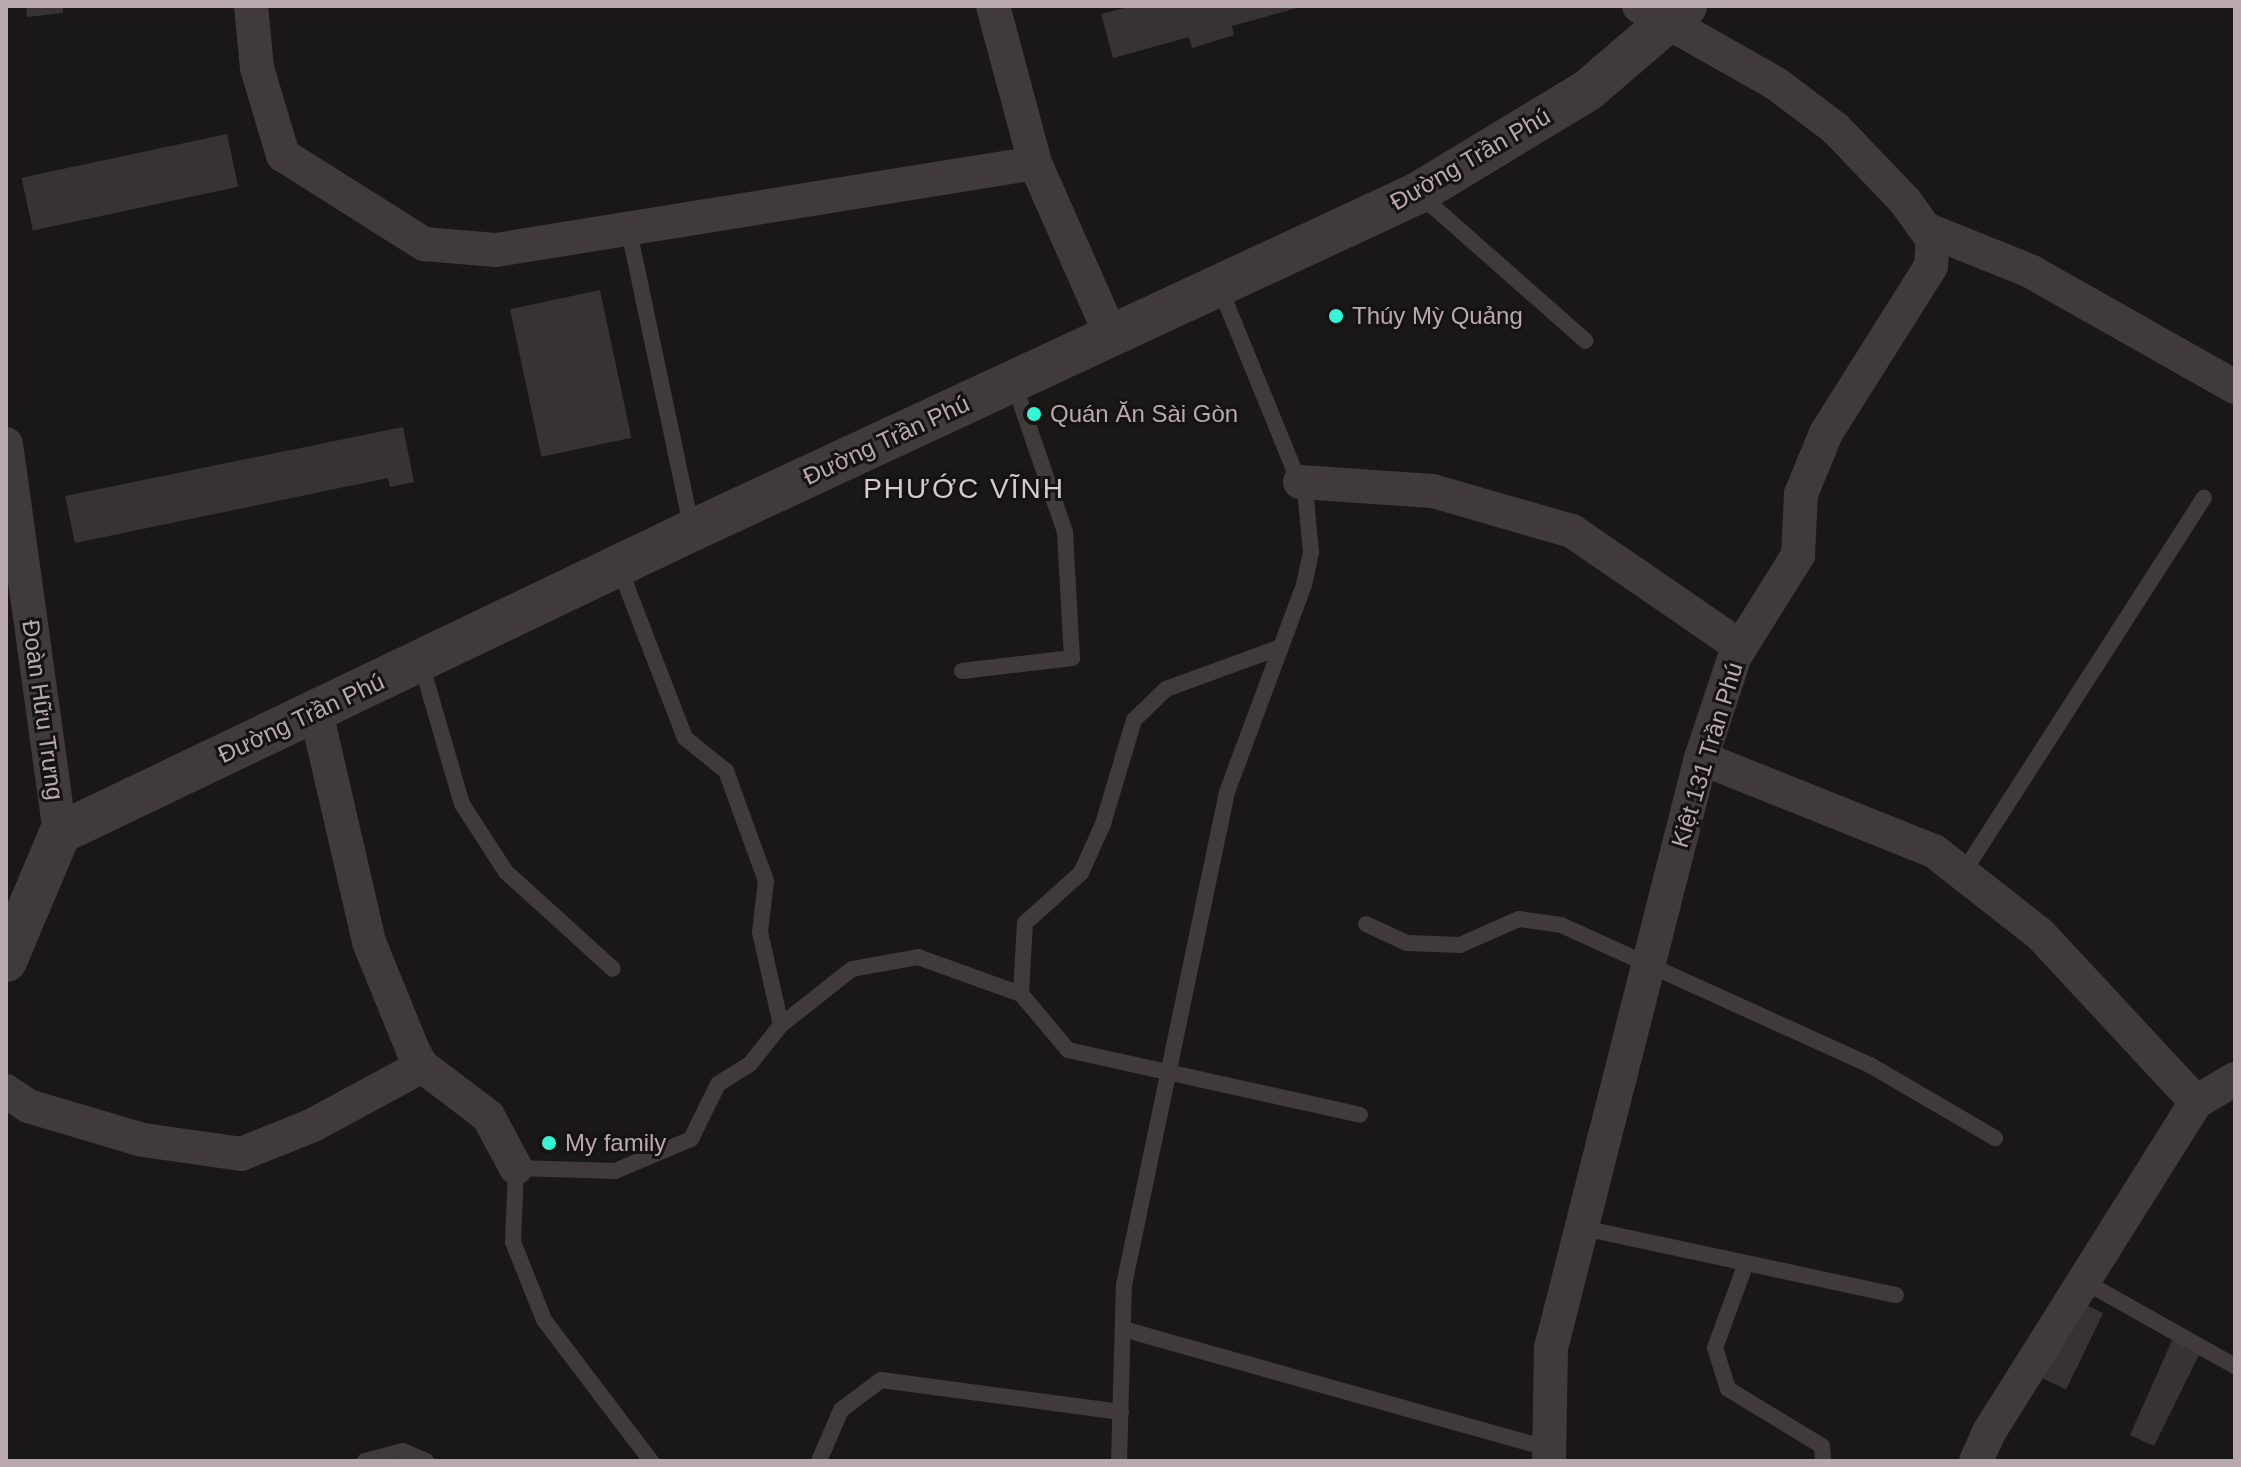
<!DOCTYPE html>
<meta charset="utf-8">
<style>
body{margin:0}
#map{position:relative;width:2241px;height:1467px;overflow:hidden;background:#1a1817;font-family:Helvetica,sans-serif}
div>[style]{position:absolute}
.building>*{inset:0;background:#363332;transform-origin:0 0}
.service>*{height:16px;margin:-8px;padding:0 8px;transform-origin:8px;border-radius:8px;background:#413a3a}
.minor>*{height:34px;margin:-17px;padding:0 17px;transform-origin:17px;border-radius:17px;background:#413a3a}
.tertiary>*{height:42px;margin:-21px;padding:0 21px;transform-origin:21px;border-radius:21px;background:#413a3a}
.dots>*{width:22px;height:22px;translate:-50% -50%;box-sizing:border-box;border:4px solid #151312;border-radius:50%}
span{translate:-50% -50%;white-space:nowrap;text-align:center;line-height:1.15;-webkit-text-stroke:6px #151312;paint-order:stroke}
.street-label{font-size:24px;color:#baa9ac}
.poi-label{font-size:24px;color:#baa9ac}
.left{translate:0 -50%;text-align:left}
.quarter-label{font-size:28px;color:#d6cacc;letter-spacing:2px}
.frame{position:absolute;inset:0;border:8px solid #baa9ac;pointer-events:none}
</style>
<div id="map">
<div class="building">
<i style="clip-path:polygon(26px 6px,63px 6px,63px 13px,27px 17px)"></i>
<i style="clip-path:polygon(1132px 6px,1300px 6px,1301px 7px,1232px 26px,1234px 35px,1192px 48px,1189px 37px,1113px 58px,1101px 14px)"></i>
<i style="left:227px;top:134px;width:54px;height:210px;rotate:78deg"></i>
<i style="left:600px;top:290px;width:151px;height:92px;rotate:78deg"></i>
<i style="clip-path:polygon(403px 427px,414px 482px,390px 487px,388px 478px,75px 543px,65px 496px)"></i>
<i style="left:2070px;top:1297px;width:37px;height:85px;rotate:26deg"></i>
<i style="clip-path:polygon(2174px 1336px,2201px 1351px,2154px 1446px,2130px 1435px)"></i>
</div>
<div class="service">
<i style="left:1419px;top:194px;width:222px;rotate:41.4deg"></i>
<i style="left:629px;top:231px;width:305px;rotate:78.1deg"></i>
<i style="left:619px;top:567px;width:183px;rotate:68.9deg"></i>
<i style="left:685px;top:738px;width:53px;rotate:38.8deg"></i>
<i style="left:726px;top:771px;width:117px;rotate:70deg"></i>
<i style="left:766px;top:881px;width:51px;rotate:96.7deg"></i>
<i style="left:760px;top:932px;width:95px;rotate:77.3deg"></i>
<i style="left:781px;top:1025px;width:50px;rotate:128.5deg"></i>
<i style="left:750px;top:1064px;width:38px;rotate:148deg"></i>
<i style="left:718px;top:1084px;width:61px;rotate:116.1deg"></i>
<i style="left:691px;top:1139px;width:82px;rotate:157.2deg"></i>
<i style="left:615px;top:1171px;width:99px;rotate:-178.3deg"></i>
<i style="left:516px;top:1168px;width:74px;rotate:92.3deg"></i>
<i style="left:513px;top:1242px;width:84px;rotate:68.3deg"></i>
<i style="left:544px;top:1320px;width:177px;rotate:52.8deg"></i>
<i style="left:421px;top:663px;width:147px;rotate:73.8deg"></i>
<i style="left:462px;top:804px;width:81px;rotate:57.1deg"></i>
<i style="left:506px;top:872px;width:144px;rotate:42.2deg"></i>
<i style="left:962px;top:671px;width:111px;rotate:-6.7deg"></i>
<i style="left:1072px;top:658px;width:126px;rotate:-93.2deg"></i>
<i style="left:1065px;top:532px;width:157px;rotate:-109deg"></i>
<i style="left:1963px;top:873px;width:446px;rotate:-57.3deg"></i>
<i style="left:1366px;top:924px;width:45px;rotate:24.9deg"></i>
<i style="left:1407px;top:943px;width:53px;rotate:2.2deg"></i>
<i style="left:1460px;top:945px;width:64px;rotate:-23.8deg"></i>
<i style="left:1519px;top:919px;width:42px;rotate:8.1deg"></i>
<i style="left:1561px;top:925px;width:339px;rotate:24.4deg"></i>
<i style="left:1870px;top:1065px;width:145px;rotate:30.3deg"></i>
<i style="left:1021px;top:994px;width:71px;rotate:-86.8deg"></i>
<i style="left:1025px;top:923px;width:75px;rotate:-41.8deg"></i>
<i style="left:1081px;top:873px;width:54px;rotate:-65.8deg"></i>
<i style="left:1103px;top:824px;width:109px;rotate:-73.4deg"></i>
<i style="left:1134px;top:720px;width:45px;rotate:-44.1deg"></i>
<i style="left:1166px;top:689px;width:122px;rotate:-20.1deg"></i>
<i style="left:781px;top:1025px;width:90px;rotate:-38.3deg"></i>
<i style="left:852px;top:969px;width:67px;rotate:-10.3deg"></i>
<i style="left:918px;top:957px;width:109px;rotate:19.8deg"></i>
<i style="left:1021px;top:994px;width:73px;rotate:50deg"></i>
<i style="left:1068px;top:1050px;width:299px;rotate:12.5deg"></i>
<i style="left:1583px;top:1228px;width:320px;rotate:12.1deg"></i>
<i style="left:1746px;top:1263px;width:90px;rotate:110deg"></i>
<i style="left:1715px;top:1348px;width:43px;rotate:72.4deg"></i>
<i style="left:1728px;top:1389px;width:110px;rotate:31.2deg"></i>
<i style="left:1822px;top:1446px;width:15px;rotate:86deg"></i>
<i style="left:2087px;top:1283px;width:170px;rotate:29.3deg"></i>
<i style="left:1123px;top:1329px;width:443px;rotate:15.7deg"></i>
<i style="left:365px;top:1461px;width:39px;rotate:-15deg"></i>
<i style="left:403px;top:1451px;width:25px;rotate:23deg"></i>
<i style="left:819px;top:1461px;width:56px;rotate:-66.7deg"></i>
<i style="left:841px;top:1410px;width:50px;rotate:-36.9deg"></i>
<i style="left:881px;top:1380px;width:242px;rotate:7.6deg"></i>
<i style="left:1119px;top:1461px;width:176px;rotate:-88.4deg"></i>
<i style="left:1124px;top:1285px;width:504px;rotate:-78.2deg"></i>
<i style="left:1227px;top:792px;width:221px;rotate:-69.6deg"></i>
<i style="left:1304px;top:585px;width:34px;rotate:-78deg"></i>
<i style="left:1311px;top:552px;width:53px;rotate:-95.4deg"></i>
<i style="left:1306px;top:499px;width:230px;rotate:-112.2deg"></i>
</div>
<div class="minor">
<i style="left:251px;top:6px;width:62px;rotate:84.5deg"></i>
<i style="left:257px;top:68px;width:91px;rotate:73.4deg"></i>
<i style="left:283px;top:155px;width:167px;rotate:32.3deg"></i>
<i style="left:424px;top:244px;width:72px;rotate:4.8deg"></i>
<i style="left:496px;top:250px;width:546px;rotate:-9.17deg"></i>
<i style="left:993px;top:6px;width:163px;rotate:75deg"></i>
<i style="left:1035px;top:163px;width:188px;rotate:66.2deg"></i>
<i style="left:1928px;top:230px;width:110px;rotate:21.9deg"></i>
<i style="left:2030px;top:271px;width:236px;rotate:29.5deg"></i>
<i style="left:6px;top:444px;width:393px;rotate:82.1deg"></i>
<i style="left:1300px;top:482px;width:133px;rotate:3.9deg"></i>
<i style="left:1433px;top:491px;width:145px;rotate:16.1deg"></i>
<i style="left:1572px;top:531px;width:205px;rotate:34.5deg"></i>
<i style="left:316px;top:712px;width:236px;rotate:77deg"></i>
<i style="left:369px;top:942px;width:120px;rotate:67.9deg"></i>
<i style="left:414px;top:1053px;width:15px;rotate:58deg"></i>
<i style="left:422px;top:1066px;width:83px;rotate:37.1deg"></i>
<i style="left:488px;top:1116px;width:59px;rotate:61.7deg"></i>
<i style="left:1701px;top:758px;width:251px;rotate:21.8deg"></i>
<i style="left:1934px;top:851px;width:135px;rotate:38.1deg"></i>
<i style="left:2040px;top:934px;width:229px;rotate:47.1deg"></i>
<i style="left:2196px;top:1102px;width:390px;rotate:122.1deg"></i>
<i style="left:1989px;top:1432px;width:32px;rotate:114deg"></i>
<i style="left:6px;top:1091px;width:27px;rotate:34deg"></i>
<i style="left:28px;top:1106px;width:120px;rotate:16.5deg"></i>
<i style="left:143px;top:1140px;width:99px;rotate:8.1deg"></i>
<i style="left:241px;top:1154px;width:78px;rotate:-21.9deg"></i>
<i style="left:313px;top:1125px;width:124px;rotate:-28.4deg"></i>
<i style="left:2196px;top:1102px;width:45px;rotate:-30.5deg"></i>
<i style="left:1549px;top:1461px;width:113px;rotate:-89deg"></i>
<i style="left:1551px;top:1348px;width:609px;rotate:-75.74deg"></i>
<i style="left:1701px;top:758px;width:108px;rotate:-71.6deg"></i>
<i style="left:1735px;top:656px;width:119px;rotate:-58deg"></i>
<i style="left:1798px;top:555px;width:61px;rotate:-87.2deg"></i>
<i style="left:1801px;top:494px;width:66px;rotate:-67.7deg"></i>
<i style="left:1826px;top:433px;width:197px;rotate:-57.8deg"></i>
<i style="left:1931px;top:266px;width:26px;rotate:-86deg"></i>
<i style="left:1933px;top:240px;width:48px;rotate:-125.7deg"></i>
<i style="left:1905px;top:201px;width:101px;rotate:-133.8deg"></i>
<i style="left:1835px;top:128px;width:75px;rotate:-143.1deg"></i>
<i style="left:1775px;top:83px;width:156px;rotate:-150.5deg"></i>
</div>
<div class="tertiary">
<i style="left:6px;top:961px;width:139px;rotate:-67.1deg"></i>
<i style="left:60px;top:833px;width:702px;rotate:-25.58deg"></i>
<i style="left:693px;top:530px;width:799px;rotate:-24.93deg"></i>
<i style="left:1418px;top:193px;width:199px;rotate:-31.2deg"></i>
<i style="left:1588px;top:90px;width:129px;rotate:-40.6deg"></i>
</div>
<div class="dots">
<i style="left:1336px;top:316px;background:#33f6d4"></i>
<i style="left:1034px;top:414px;background:#33f6d4"></i>
<i style="left:549px;top:1143px;background:#33f6d4"></i>
</div>
<div class="street-label">
<span style="left:1470px;top:159px;rotate:-30deg">Đường Trần Phú</span>
<span style="left:886px;top:440px;rotate:-25deg">Đường Trần Phú</span>
<span style="left:43px;top:710px;rotate:82deg">Đoàn Hữu Trưng</span>
<span style="left:301px;top:718px;rotate:-25deg">Đường Trần Phú</span>
<span style="left:1707px;top:755px;rotate:-73deg">Kiệt 131 Trần Phú</span>
</div>
<div class="poi-label">
<span class="left" style="left:1352px;top:316px">Thúy Mỳ Quảng</span>
<span class="left" style="left:1050px;top:414px">Quán Ăn Sài Gòn</span>
<span class="left" style="left:565px;top:1143px">My family</span>
</div>
<div class="quarter-label">
<span style="left:964px;top:489px">PHƯỚC VĨNH</span>
</div>
<div class="frame"></div>
</div>
